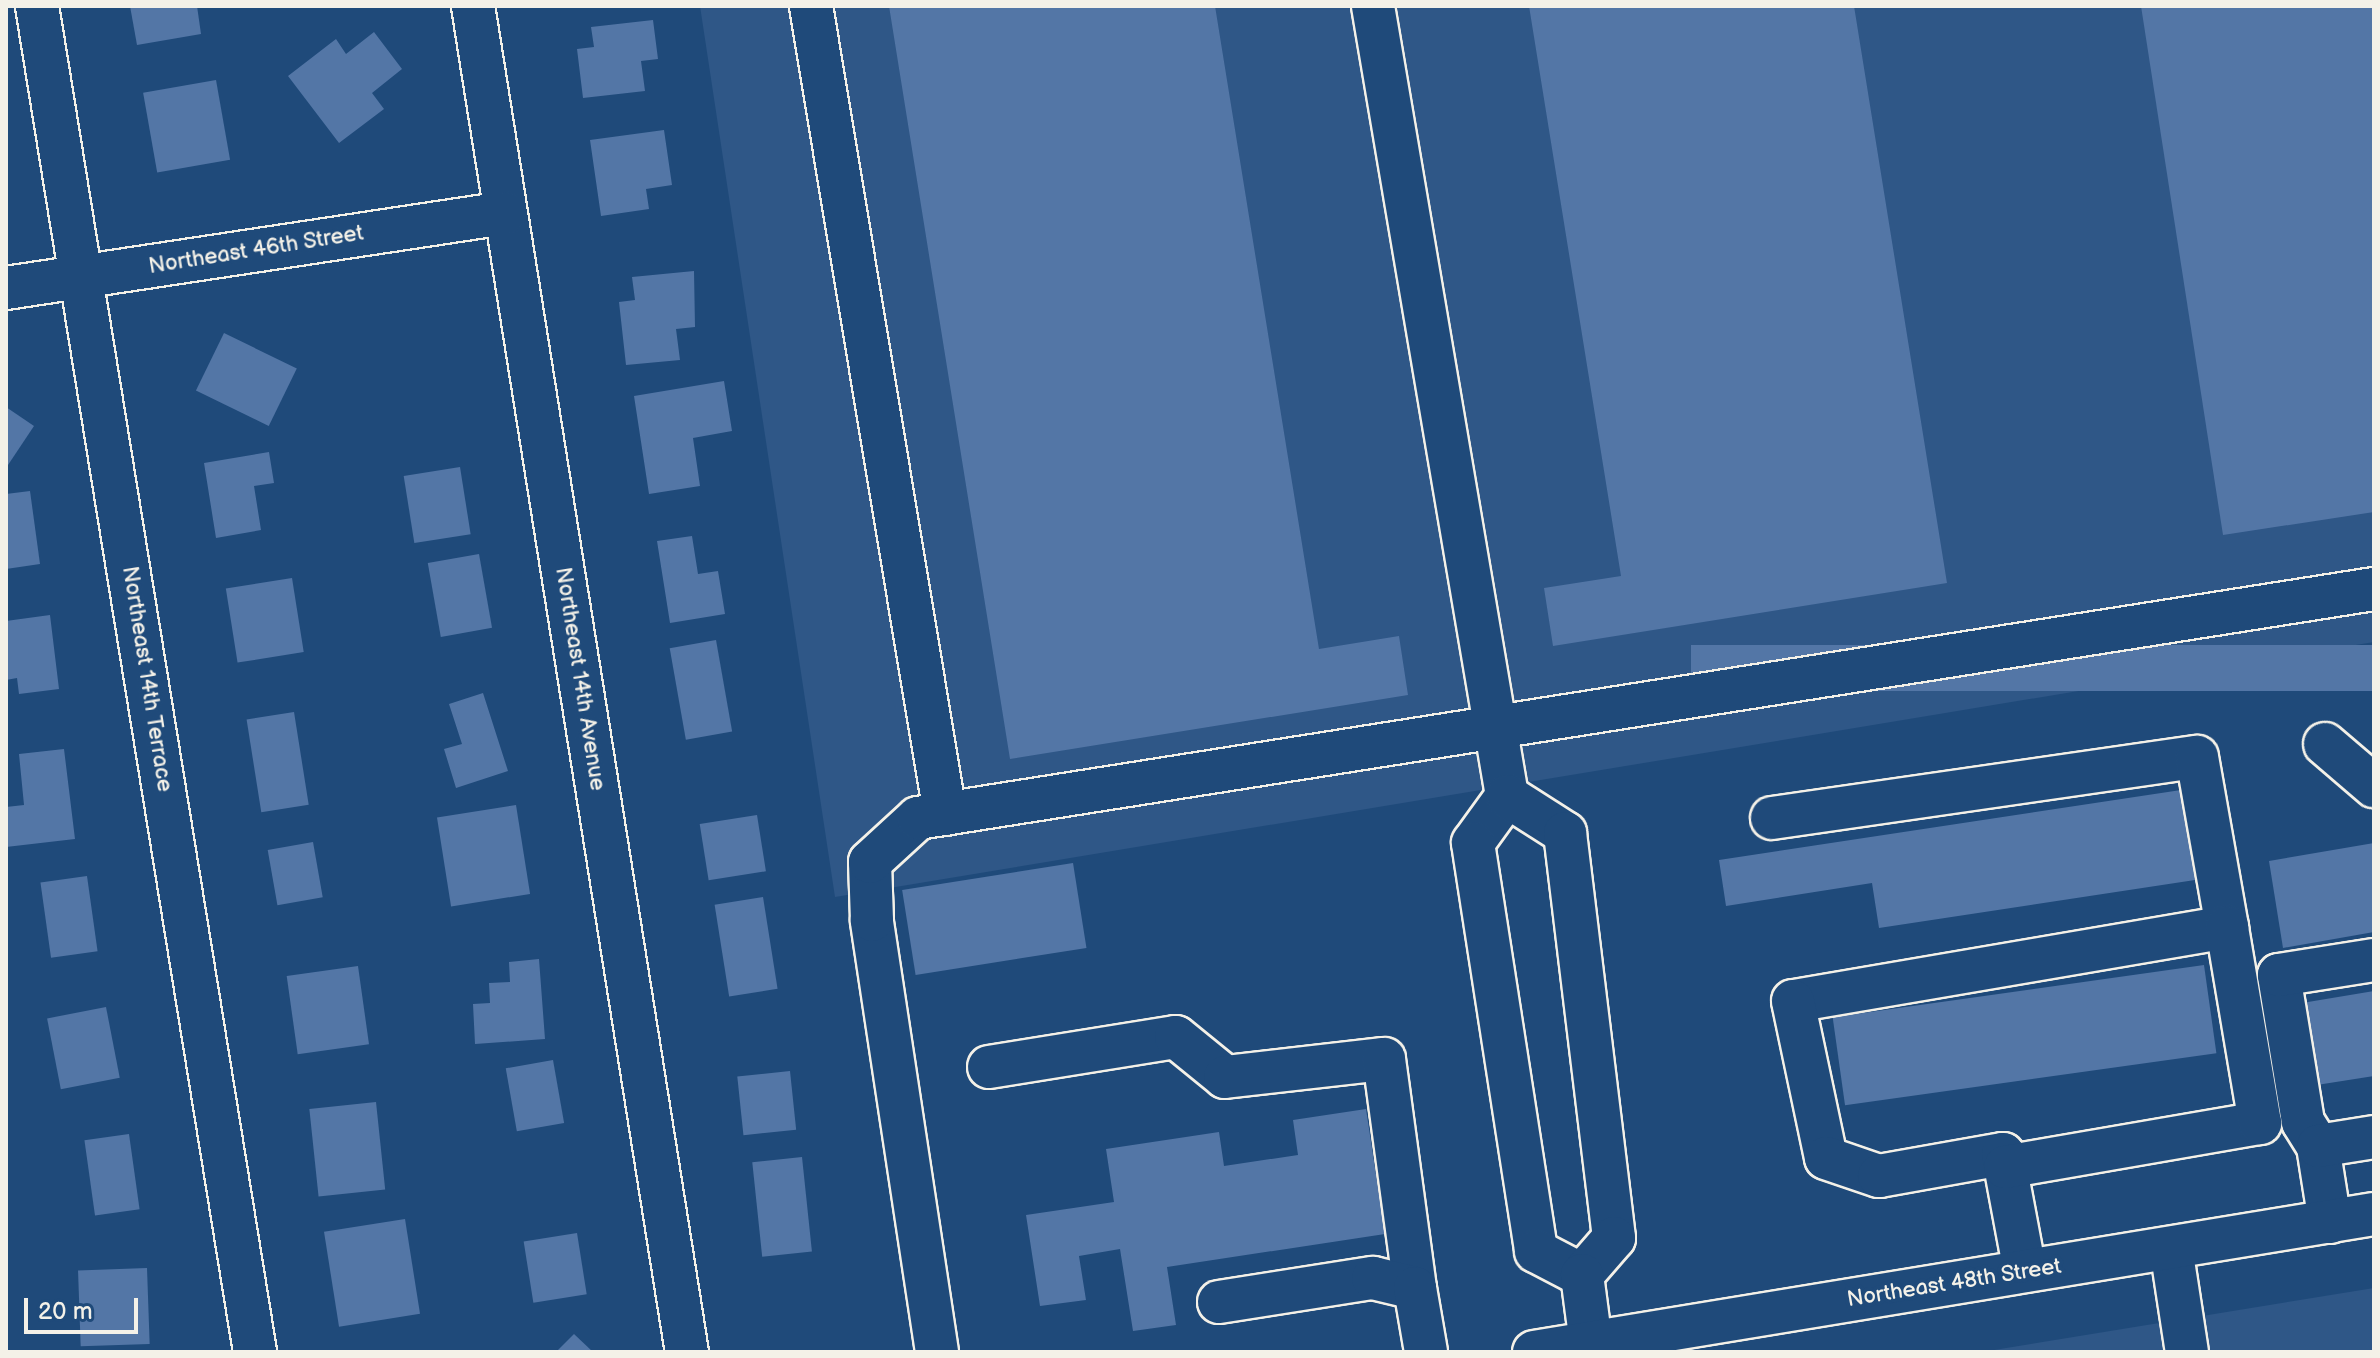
<!DOCTYPE html>
<style>
body{margin:0}
#map{position:relative;width:2380px;height:1358px;overflow:hidden;background:#1f4a7a;font-family:"Balsamiq Sans",sans-serif}
div>[style]{position:absolute}
.built>*{inset:0;background:#2f5787}
.building>*{inset:0;background:#5376a6;transform-origin:0 0}
.roads{filter:drop-shadow(2px 0 #f4f1e8) drop-shadow(-2px 0 #f4f1e8) drop-shadow(0 2px #f4f1e8) drop-shadow(0 -2px #f4f1e8)}
.minor>*{height:42px;margin:-21px;padding:0 21px;transform-origin:21px;border-radius:21px;background:#1f4a7a}
span{translate:-50% -50%;white-space:nowrap;text-align:center;line-height:1.15;-webkit-text-stroke:8px #1f4a7a;paint-order:stroke}
.street-label{font-size:22px;color:#f4f1e8}
.frame{position:absolute;inset:0;border:8px solid #f4f1e8;pointer-events:none}
.scale{position:absolute;left:24px;top:1298px;width:114px;height:36px;box-sizing:border-box;border:4px solid #f4f1e8;border-top:0;padding-left:10px;font-size:24px;line-height:28px;white-space:nowrap;color:#f4f1e8;-webkit-text-stroke:6px #1f4a7a;paint-order:stroke}
</style>
<div id="map">
<div class="built">
<i style="clip-path:polygon(700px 6px,2374px 6px,2374px 642px,835px 897px)"></i>
<i style="clip-path:polygon(2374px 1288px,2374px 1352px,1982px 1352px)"></i>
</div>
<div class="building">
<i style="clip-path:polygon(130px 6px,197px 6px,201px 34px,137px 45px)"></i>
<i style="clip-path:polygon(889px 6px,1215px 6px,1319px 649px,1399px 636px,1408px 695px,1010px 759px)"></i>
<i style="clip-path:polygon(1529px 6px,1854px 6px,1947px 583px,1553px 646px,1544px 588px,1621px 576px)"></i>
<i style="clip-path:polygon(2141px 6px,2374px 6px,2374px 512px,2223px 535px)"></i>
<i style="clip-path:polygon(653px 20px,658px 59px,641px 61px,645px 91px,583px 98px,577px 49px,594px 47px,591px 27px)"></i>
<i style="clip-path:polygon(374px 32px,402px 69px,372px 93px,384px 109px,339px 143px,288px 76px,336px 39px,346px 54px)"></i>
<i style="left:216px;top:80px;width:81px;height:74px;rotate:80deg"></i>
<i style="clip-path:polygon(664px 130px,672px 185px,646px 189px,649px 209px,601px 216px,590px 140px)"></i>
<i style="clip-path:polygon(694px 271px,695px 327px,676px 329px,680px 360px,626px 365px,619px 302px,635px 300px,632px 277px)"></i>
<i style="left:224px;top:333px;width:81px;height:64px;rotate:26deg"></i>
<i style="clip-path:polygon(724px 381px,732px 431px,693px 438px,700px 486px,649px 494px,634px 396px)"></i>
<i style="clip-path:polygon(6px 407px,34px 426px,6px 468px)"></i>
<i style="clip-path:polygon(269px 452px,274px 483px,254px 486px,261px 530px,216px 538px,204px 463px)"></i>
<i style="left:460px;top:467px;width:68px;height:57px;rotate:81deg"></i>
<i style="clip-path:polygon(30px 491px,40px 564px,6px 569px,6px 494px)"></i>
<i style="clip-path:polygon(692px 536px,698px 574px,718px 571px,725px 614px,670px 623px,657px 541px)"></i>
<i style="left:479px;top:554px;width:75px;height:52px;rotate:80deg"></i>
<i style="left:292px;top:578px;width:75px;height:67px;rotate:81deg"></i>
<i style="clip-path:polygon(50px 615px,59px 689px,19px 694px,17px 678px,6px 680px,6px 621px)"></i>
<i style="left:716px;top:640px;width:93px;height:47px;rotate:80deg"></i>
<i style="left:2374px;top:645px;width:46px;height:683px;rotate:90deg"></i>
<i style="clip-path:polygon(483px 693px,508px 771px,456px 788px,444px 749px,462px 744px,449px 704px)"></i>
<i style="left:294px;top:712px;width:94px;height:48px;rotate:81deg"></i>
<i style="clip-path:polygon(64px 749px,75px 839px,6px 847px,6px 807px,24px 805px,19px 754px)"></i>
<i style="clip-path:polygon(2181px 790px,2195px 880px,1879px 928px,1872px 883px,1726px 906px,1719px 860px)"></i>
<i style="left:516px;top:805px;width:90px;height:80px;rotate:81deg"></i>
<i style="left:757px;top:815px;width:57px;height:58px;rotate:81deg"></i>
<i style="left:313px;top:842px;width:56px;height:46px;rotate:80deg"></i>
<i style="clip-path:polygon(2374px 843px,2374px 932px,2283px 948px,2269px 861px)"></i>
<i style="left:1073px;top:863px;width:86px;height:173px;rotate:81deg"></i>
<i style="left:87px;top:876px;width:76px;height:47px;rotate:82deg"></i>
<i style="left:763px;top:897px;width:93px;height:49px;rotate:81deg"></i>
<i style="clip-path:polygon(539px 959px,545px 1039px,475px 1044px,473px 1004px,490px 1003px,489px 983px,510px 982px,509px 962px)"></i>
<i style="left:2204px;top:965px;width:89px;height:375px;rotate:82deg"></i>
<i style="left:358px;top:966px;width:79px;height:72px;rotate:82deg"></i>
<i style="clip-path:polygon(2374px 991px,2374px 1076px,2304px 1087px,2290px 1005px)"></i>
<i style="left:106px;top:1007px;width:72px;height:60px;rotate:79deg"></i>
<i style="left:553px;top:1060px;width:64px;height:48px;rotate:80deg"></i>
<i style="left:790px;top:1071px;width:59px;height:53px;rotate:84deg"></i>
<i style="left:376px;top:1102px;width:88px;height:67px;rotate:84deg"></i>
<i style="clip-path:polygon(1366px 1109px,1385px 1234px,1167px 1267px,1176px 1325px,1133px 1331px,1120px 1249px,1079px 1256px,1086px 1300px,1040px 1306px,1026px 1215px,1114px 1202px,1106px 1149px,1219px 1132px,1224px 1166px,1298px 1155px,1293px 1120px)"></i>
<i style="left:129px;top:1134px;width:76px;height:45px;rotate:82deg"></i>
<i style="left:802px;top:1157px;width:95px;height:50px;rotate:84deg"></i>
<i style="left:405px;top:1219px;width:96px;height:82px;rotate:81deg"></i>
<i style="left:577px;top:1233px;width:62px;height:54px;rotate:81deg"></i>
<i style="left:147px;top:1268px;width:76px;height:69px;rotate:88deg"></i>
<i style="clip-path:polygon(574px 1334px,593px 1352px,556px 1352px)"></i>
</div>
<div class="roads">
<div class="minor">
<i style="left:37px;top:6px;width:1364px;rotate:80.8deg"></i>
<i style="left:473px;top:6px;width:1363px;rotate:80.97deg"></i>
<i style="left:811px;top:6px;width:819px;rotate:80.58deg"></i>
<i style="left:1373px;top:6px;width:801px;rotate:80.37deg"></i>
<i style="left:1507px;top:796px;width:58px;rotate:125.9deg"></i>
<i style="left:1473px;top:843px;width:413px;rotate:81.2deg"></i>
<i style="left:1536px;top:1251px;width:52px;rotate:27.6deg"></i>
<i style="left:6px;top:288px;width:505px;rotate:-8.55deg"></i>
<i style="left:2325px;top:744px;width:65px;rotate:40.6deg"></i>
<i style="left:1507px;top:796px;width:69px;rotate:32.5deg"></i>
<i style="left:1565px;top:833px;width:408px;rotate:83.1deg"></i>
<i style="left:1614px;top:1238px;width:49px;rotate:130.9deg"></i>
<i style="left:1582px;top:1275px;width:69px;rotate:82.5deg"></i>
<i style="left:1772px;top:818px;width:429px;rotate:-8.2deg"></i>
<i style="left:2197px;top:757px;width:173px;rotate:80deg"></i>
<i style="left:2227px;top:927px;width:440px;rotate:170.3deg"></i>
<i style="left:1793px;top:1001px;width:160px;rotate:78.1deg"></i>
<i style="left:1826px;top:1158px;width:56px;rotate:18.8deg"></i>
<i style="left:1879px;top:1176px;width:126px;rotate:-10.1deg"></i>
<i style="left:2003px;top:1154px;width:119px;rotate:79.4deg"></i>
<i style="left:989px;top:1067px;width:189px;rotate:-9.1deg"></i>
<i style="left:1176px;top:1037px;width:63px;rotate:39.2deg"></i>
<i style="left:1225px;top:1077px;width:160px;rotate:-6.5deg"></i>
<i style="left:1384px;top:1059px;width:231px;rotate:82.3deg"></i>
<i style="left:2318px;top:1146px;width:28px;rotate:-122deg"></i>
<i style="left:2303px;top:1122px;width:149px;rotate:-99.3deg"></i>
<i style="left:2279px;top:975px;width:96px;rotate:-9deg"></i>
<i style="left:2005px;top:1167px;width:259px;rotate:-9.8deg"></i>
<i style="left:2260px;top:1123px;width:199px;rotate:-99.6deg"></i>
<i style="left:2330px;top:1222px;width:77px;rotate:-99deg"></i>
<i style="left:2318px;top:1146px;width:57px;rotate:-9.1deg"></i>
<i style="left:2171px;top:1248px;width:105px;rotate:81.3deg"></i>
<i style="left:1219px;top:1302px;width:156px;rotate:-8.9deg"></i>
<i style="left:1373px;top:1278px;width:43px;rotate:13.4deg"></i>
<i style="left:1415px;top:1288px;width:65px;rotate:80.2deg"></i>
<i style="left:937px;top:1352px;width:437px;rotate:-98.6deg"></i>
<i style="left:872px;top:920px;width:58px;rotate:-92deg"></i>
<i style="left:870px;top:862px;width:65px;rotate:-42.5deg"></i>
<i style="left:918px;top:818px;width:1474px;rotate:-8.94deg"></i>
<i style="left:1534px;top:1352px;width:851px;rotate:-9.33deg"></i>
</div>
</div>
<div class="street-label">
<span style="left:256px;top:250px;rotate:-9deg">Northeast 46th Street</span>
<span style="left:147px;top:679px;rotate:81deg">Northeast 14th Terrace</span>
<span style="left:580px;top:679px;rotate:81deg">Northeast 14th Avenue</span>
<span style="left:1954px;top:1283px;rotate:-9deg">Northeast 48th Street</span>
</div>
<div class="frame"></div>
<div class="scale">20 m</div>
</div>
